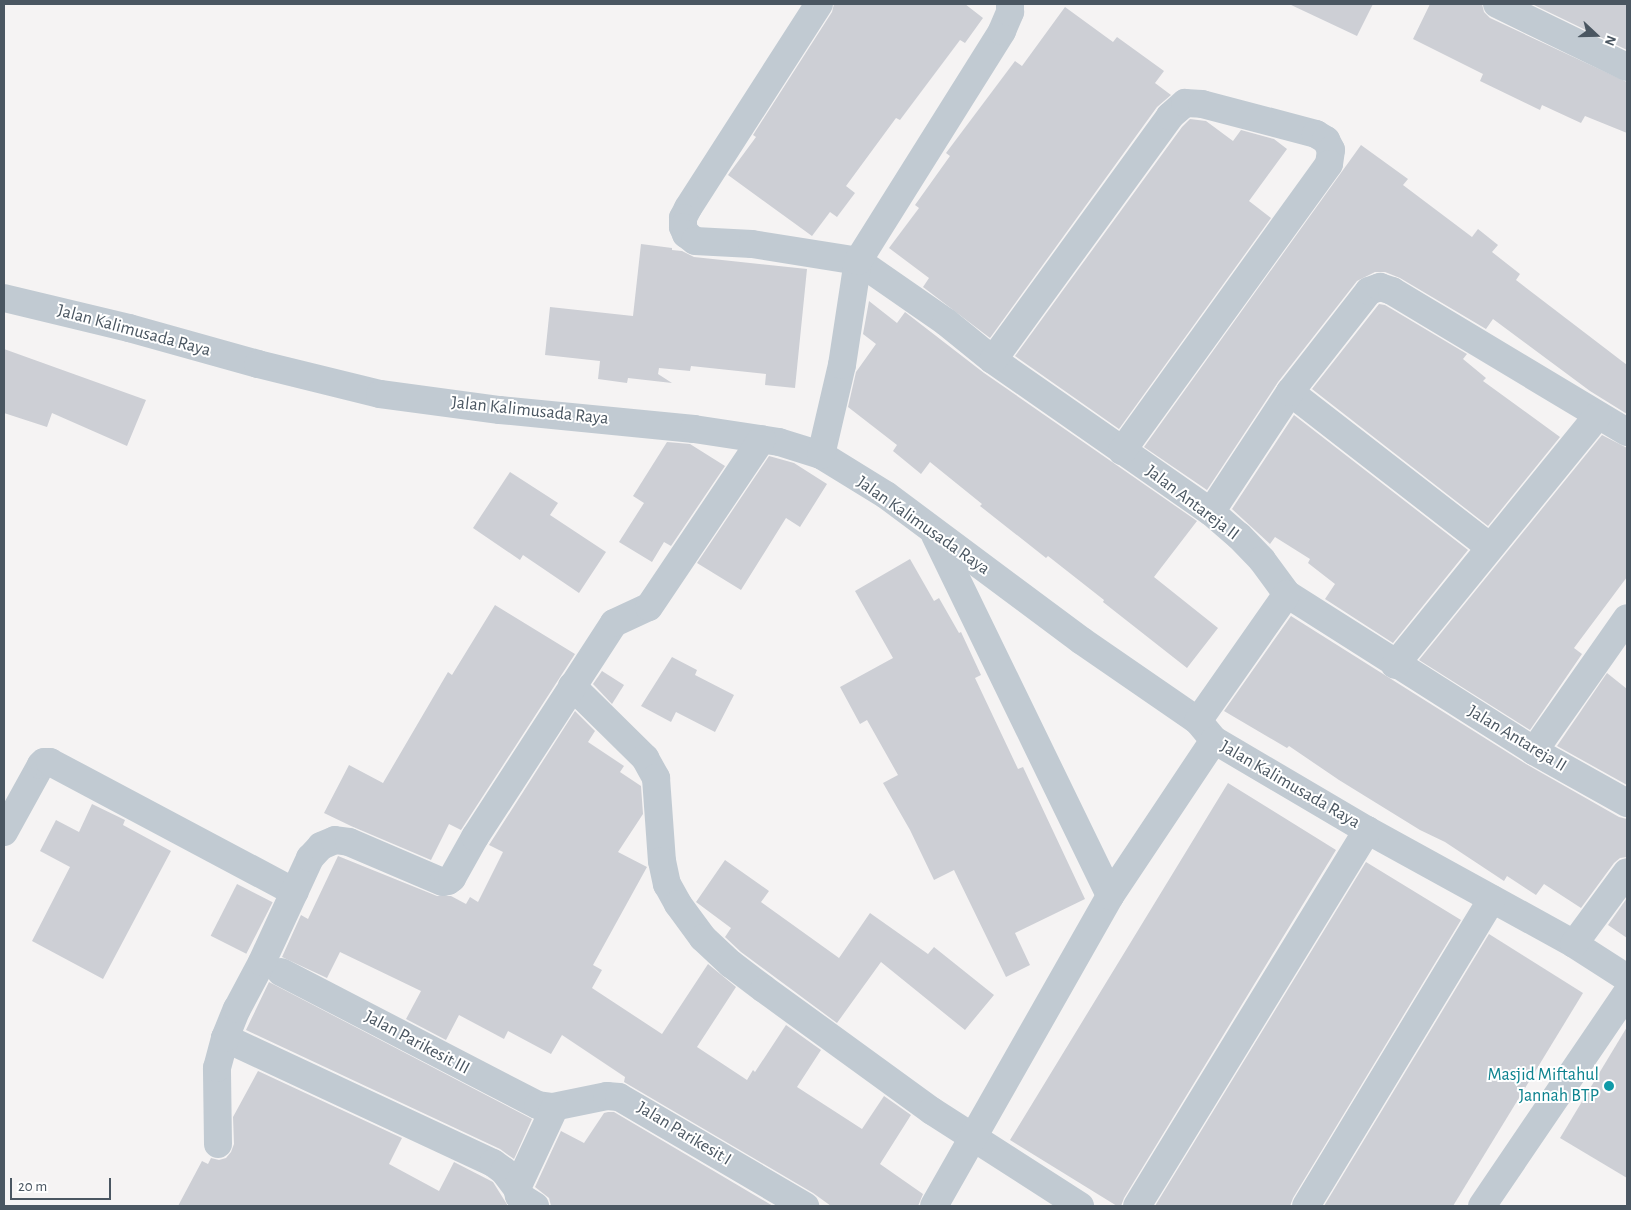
<!DOCTYPE html>
<style>
body{margin:0}
#map{position:relative;width:1631px;height:1210px;overflow:hidden;background:#f5f3f3;font-family:"Alegreya Sans",sans-serif}
div>[style]{position:absolute}
.building>*{inset:0;background:#cdcfd5;transform-origin:0 0}
.minor>*{height:28px;margin:-14px;padding:0 14px;transform-origin:14px;border-radius:14px;background:#c1cad2}
.dots>*{width:14px;height:14px;translate:-50% -50%;box-sizing:border-box;border:2px solid #fff;border-radius:50%}
span{translate:-50% -50%;white-space:nowrap;text-align:center;line-height:1.15;-webkit-text-stroke:4px #fff;paint-order:stroke}
.street-label{font-size:18px;color:#4a5661}
.culture-label{font-size:18px;color:#0d838f}
.right{translate:-100% -50%;text-align:right}
.frame{position:absolute;inset:0;border:5px solid #4a5661;pointer-events:none}
.north{position:absolute;left:1571px;top:10px;width:50px;height:50px;-webkit-text-stroke:4px #fff;paint-order:stroke;rotate:111deg;font-size:14px;font-weight:700;line-height:20px;text-align:center;color:#4a5661}
.north::after{content:'';display:block;margin:auto;width:18px;height:22px;background:#4a5661;clip-path:polygon(50% 0,100% 100%,50% 72%,0 100%)}
.scale{position:absolute;left:10px;top:1178px;width:101px;height:22px;box-sizing:border-box;border:2px solid #4a5661;border-top:0;padding-left:6px;font-size:15px;line-height:18px;white-space:nowrap;color:#4a5661;-webkit-text-stroke:4px #fff;paint-order:stroke}
</style>
<div id="map">
<div class="building">
<i style="clip-path:polygon(834px 4px,965px 4px,983px 18px,965px 43px,960px 40px,900px 120px,896px 118px,846px 186px,855px 193px,837px 217px,830px 212px,812px 236px,728px 175px,756px 137px,753px 135px,832px 12px)"></i>
<i style="clip-path:polygon(1289px 4px,1373px 4px,1357px 36px)"></i>
<i style="clip-path:polygon(1430px 4px,1482px 4px,1484px 12px,1490px 18px,1627px 82px,1627px 133px,1585px 116px,1581px 123px,1542px 105px,1540px 110px,1480px 81px,1483px 74px,1413px 39px)"></i>
<i style="clip-path:polygon(1532px 4px,1627px 4px,1627px 50px)"></i>
<i style="clip-path:polygon(1065px 7px,1113px 42px,1117px 37px,1164px 71px,1155px 83px,1171px 95px,1157px 107px,990px 338px,923px 287px,929px 278px,889px 248px,919px 208px,915px 205px,950px 156px,946px 153px,1015px 61px,1022px 66px)"></i>
<i style="clip-path:polygon(1190px 119px,1206px 121px,1233px 141px,1241px 130px,1274px 139px,1287px 149px,1249px 201px,1271px 218px,1119px 429px,1015px 356px,1182px 127px)"></i>
<i style="clip-path:polygon(1361px 145px,1408px 179px,1403px 185px,1472px 237px,1478px 229px,1498px 245px,1492px 252px,1520px 274px,1516px 280px,1627px 365px,1627px 414px,1590px 391px,1493px 319px,1486px 329px,1400px 278px,1385px 272px,1375px 272px,1357px 281px,1278px 382px,1207px 490px,1144px 447px)"></i>
<i style="clip-path:polygon(641px 244px,672px 248px,672px 250px,682px 251px,694px 257px,807px 269px,795px 388px,765px 385px,766px 374px,691px 366px,690px 371px,659px 368px,658px 374px,672px 383px,628px 378px,627px 383px,598px 379px,600px 361px,545px 355px,550px 307px,633px 316px)"></i>
<i style="clip-path:polygon(869px 301px,897px 323px,905px 312px,984px 373px,1197px 521px,1154px 577px,1218px 628px,1187px 668px,1103px 602px,1104px 600px,1048px 556px,1046px 558px,980px 506px,982px 504px,930px 462px,921px 474px,893px 451px,897px 445px,848px 407px,856px 372px,876px 344px,863px 334px)"></i>
<i style="clip-path:polygon(1379px 304px,1385px 305px,1467px 354px,1463px 359px,1486px 378px,1483px 381px,1560px 437px,1488px 526px,1312px 389px)"></i>
<i style="clip-path:polygon(4px 349px,146px 400px,127px 446px,52px 413px,47px 427px,4px 413px)"></i>
<i style="clip-path:polygon(1294px 415px,1468px 550px,1393px 643px,1325px 599px,1335px 584px,1308px 563px,1310px 559px,1275px 537px,1270px 544px,1232px 509px)"></i>
<i style="clip-path:polygon(1602px 435px,1627px 448px,1627px 577px,1574px 648px,1582px 654px,1530px 730px,1419px 660px)"></i>
<i style="clip-path:polygon(667px 442px,690px 444px,725px 466px,671px 546px,664px 542px,652px 562px,619px 542px,644px 503px,633px 496px)"></i>
<i style="clip-path:polygon(769px 456px,794px 463px,827px 484px,800px 527px,786px 518px,741px 590px,697px 563px)"></i>
<i style="clip-path:polygon(510px 472px,558px 503px,550px 515px,606px 552px,579px 593px,523px 555px,520px 560px,473px 528px)"></i>
<i style="clip-path:polygon(910px 559px,934px 601px,939px 598px,959px 633px,961px 632px,981px 675px,975px 678px,1018px 769px,1023px 767px,1085px 899px,1015px 933px,1030px 965px,1006px 977px,954px 870px,934px 880px,910px 830px,883px 783px,898px 775px,867px 720px,860px 724px,840px 687px,893px 658px,855px 591px)"></i>
<i style="clip-path:polygon(495px 605px,575px 654px,461px 830px,449px 824px,431px 860px,351px 826px,324px 813px,349px 765px,383px 783px,448px 672px,452px 675px)"></i>
<i style="clip-path:polygon(1291px 616px,1526px 764px,1619px 817px,1627px 819px,1627px 857px,1620px 858px,1614px 863px,1581px 908px,1544px 884px,1536px 895px,1507px 876px,1504px 881px,1445px 842px,1420px 830px,1339px 780px,1289px 746px,1287px 748px,1224px 711px)"></i>
<i style="clip-path:polygon(672px 657px,697px 670px,695px 675px,734px 695px,715px 732px,676px 712px,671px 722px,641px 706px)"></i>
<i style="clip-path:polygon(602px 671px,624px 685px,612px 704px,593px 684px)"></i>
<i style="clip-path:polygon(1607px 673px,1627px 689px,1627px 785px,1557px 746px)"></i>
<i style="clip-path:polygon(575px 711px,595px 731px,588px 742px,624px 766px,620px 772px,641px 786px,643px 814px,618px 852px,647px 867px,593px 965px,602px 970px,592px 988px,662px 1034px,708px 964px,736px 987px,697px 1047px,747px 1080px,753px 1070px,755px 1072px,786px 1025px,821px 1050px,797px 1087px,862px 1129px,884px 1096px,911px 1115px,880px 1164px,923px 1194px,918px 1206px,831px 1206px,813px 1193px,624px 1082px,625px 1077px,562px 1035px,551px 1054px,508px 1031px,504px 1039px,459px 1015px,446px 1040px,406px 1019px,421px 991px,340px 952px,327px 978px,282px 957px,301px 915px,308px 919px,338px 856px,437px 896px,451px 896px,466px 904px,470px 897px,478px 902px,503px 852px,489px 845px)"></i>
<i style="clip-path:polygon(1228px 783px,1336px 850px,1124px 1198px,1121px 1206px,1117px 1206px,1010px 1140px)"></i>
<i style="clip-path:polygon(92px 804px,125px 820px,123px 825px,171px 851px,103px 979px,32px 941px,70px 867px,40px 851px,56px 820px,79px 832px)"></i>
<i style="clip-path:polygon(725px 860px,769px 891px,761px 902px,839px 958px,870px 913px,928px 954px,934px 947px,994px 995px,965px 1030px,881px 962px,837px 1023px,741px 952px,725px 937px,731px 928px,696px 902px)"></i>
<i style="clip-path:polygon(1366px 862px,1461px 920px,1293px 1198px,1290px 1206px,1155px 1206px)"></i>
<i style="left:237px;top:884px;width:40px;height:58px;rotate:27deg"></i>
<i style="clip-path:polygon(1627px 898px,1627px 938px,1608px 925px)"></i>
<i style="clip-path:polygon(1489px 934px,1583px 993px,1453px 1206px,1324px 1206px)"></i>
<i style="clip-path:polygon(269px 982px,532px 1119px,514px 1159px,500px 1149px,246px 1030px)"></i>
<i style="clip-path:polygon(1627px 1027px,1627px 1178px,1560px 1138px)"></i>
<i style="clip-path:polygon(258px 1071px,402px 1138px,389px 1164px,439px 1191px,454px 1162px,493px 1182px,508px 1206px,178px 1206px,202px 1161px,208px 1164px,211px 1158px,219px 1160px,226px 1158px,231px 1152px,234px 1144px,233px 1117px)"></i>
<i style="clip-path:polygon(608px 1112px,614px 1112px,773px 1206px,551px 1206px,549px 1198px,535px 1187px,561px 1131px,584px 1143px,604px 1113px)"></i>
</div>
<div class="minor">
<i style="left:819px;top:4px;width:242px;rotate:122.7deg"></i>
<i style="left:688px;top:208px;width:11px;rotate:117deg"></i>
<i style="left:683px;top:218px;width:9px;rotate:90deg"></i>
<i style="left:683px;top:227px;width:8px;rotate:67deg"></i>
<i style="left:686px;top:234px;width:11px;rotate:38deg"></i>
<i style="left:695px;top:241px;width:57px;rotate:3deg"></i>
<i style="left:752px;top:244px;width:107px;rotate:9.1deg"></i>
<i style="left:858px;top:261px;width:107px;rotate:34.7deg"></i>
<i style="left:946px;top:322px;width:60px;rotate:39deg"></i>
<i style="left:993px;top:360px;width:266px;rotate:34.9deg"></i>
<i style="left:1211px;top:512px;width:37px;rotate:41deg"></i>
<i style="left:1239px;top:536px;width:33px;rotate:46deg"></i>
<i style="left:1262px;top:560px;width:42px;rotate:53.7deg"></i>
<i style="left:1287px;top:594px;width:293px;rotate:32.4deg"></i>
<i style="left:1534px;top:751px;width:107px;rotate:29.2deg"></i>
<i style="left:1497px;top:4px;width:144px;rotate:25.9deg"></i>
<i style="left:4px;top:298px;width:129px;rotate:13.5deg"></i>
<i style="left:129px;top:328px;width:134px;rotate:15.6deg"></i>
<i style="left:258px;top:364px;width:126px;rotate:13.8deg"></i>
<i style="left:380px;top:394px;width:121px;rotate:7.6deg"></i>
<i style="left:500px;top:410px;width:195px;rotate:5.6deg"></i>
<i style="left:694px;top:429px;width:86px;rotate:8.7deg"></i>
<i style="left:779px;top:442px;width:44px;rotate:17.2deg"></i>
<i style="left:821px;top:455px;width:76px;rotate:31.6deg"></i>
<i style="left:886px;top:495px;width:244px;rotate:36.7deg"></i>
<i style="left:1082px;top:641px;width:141px;rotate:34.6deg"></i>
<i style="left:1198px;top:721px;width:25px;rotate:50deg"></i>
<i style="left:1214px;top:740px;width:178px;rotate:30.5deg"></i>
<i style="left:1367px;top:830px;width:236px;rotate:28.8deg"></i>
<i style="left:1574px;top:944px;width:63px;rotate:32.7deg"></i>
<i style="left:993px;top:360px;width:301px;rotate:-54deg"></i>
<i style="left:1170px;top:116px;width:20px;rotate:-41deg"></i>
<i style="left:1185px;top:103px;width:17px;rotate:3deg"></i>
<i style="left:1202px;top:104px;width:118px;rotate:14.7deg"></i>
<i style="left:1316px;top:134px;width:12px;rotate:31deg"></i>
<i style="left:1326px;top:140px;width:11px;rotate:63deg"></i>
<i style="left:1331px;top:150px;width:14px;rotate:98deg"></i>
<i style="left:1329px;top:164px;width:354px;rotate:125.8deg"></i>
<i style="left:1290px;top:392px;width:253px;rotate:37.8deg"></i>
<i style="left:821px;top:455px;width:92px;rotate:-76.9deg"></i>
<i style="left:842px;top:365px;width:105px;rotate:-81.3deg"></i>
<i style="left:858px;top:261px;width:271px;rotate:-57.9deg"></i>
<i style="left:1002px;top:31px;width:21px;rotate:-67deg"></i>
<i style="left:1010px;top:12px;width:8px;rotate:-90deg"></i>
<i style="left:1211px;top:512px;width:144px;rotate:-56.6deg"></i>
<i style="left:1290px;top:392px;width:128px;rotate:-52deg"></i>
<i style="left:1369px;top:291px;width:12px;rotate:-20deg"></i>
<i style="left:1380px;top:287px;width:13px;rotate:18deg"></i>
<i style="left:1392px;top:291px;width:274px;rotate:31deg"></i>
<i style="left:935px;top:535px;width:401px;rotate:64.1deg"></i>
<i style="left:1395px;top:665px;width:321px;rotate:-50.9deg"></i>
<i style="left:572px;top:686px;width:103px;rotate:44.6deg"></i>
<i style="left:645px;top:758px;width:23px;rotate:61deg"></i>
<i style="left:656px;top:778px;width:83px;rotate:85.9deg"></i>
<i style="left:662px;top:861px;width:24px;rotate:78deg"></i>
<i style="left:667px;top:884px;width:23px;rotate:61deg"></i>
<i style="left:678px;top:904px;width:42px;rotate:53.7deg"></i>
<i style="left:703px;top:938px;width:38px;rotate:43deg"></i>
<i style="left:731px;top:964px;width:41px;rotate:37.1deg"></i>
<i style="left:764px;top:989px;width:208px;rotate:36deg"></i>
<i style="left:932px;top:1111px;width:176px;rotate:32.7deg"></i>
<i style="left:1198px;top:721px;width:155px;rotate:-55deg"></i>
<i style="left:1534px;top:751px;width:162px;rotate:-55deg"></i>
<i style="left:4px;top:832px;width:77px;rotate:-61.1deg"></i>
<i style="left:41px;top:765px;width:4px;rotate:-45deg"></i>
<i style="left:44px;top:762px;width:6px"></i>
<i style="left:50px;top:762px;width:277px;rotate:28deg"></i>
<i style="left:1574px;top:944px;width:89px;rotate:-53.6deg"></i>
<i style="left:281px;top:972px;width:289px;rotate:27.4deg"></i>
<i style="left:538px;top:1105px;width:15px;rotate:8deg"></i>
<i style="left:553px;top:1107px;width:55px;rotate:-11.5deg"></i>
<i style="left:607px;top:1096px;width:12px;rotate:5deg"></i>
<i style="left:619px;top:1097px;width:216px;rotate:30.4deg"></i>
<i style="left:225px;top:1038px;width:296px;rotate:25deg"></i>
<i style="left:493px;top:1163px;width:14px;rotate:36deg"></i>
<i style="left:504px;top:1171px;width:21px;rotate:53deg"></i>
<i style="left:517px;top:1188px;width:8px;rotate:76deg"></i>
<i style="left:519px;top:1196px;width:19px;rotate:32deg"></i>
<i style="left:218px;top:1144px;width:76px;rotate:-90.8deg"></i>
<i style="left:217px;top:1068px;width:31px;rotate:-75deg"></i>
<i style="left:225px;top:1038px;width:31px;rotate:-68deg"></i>
<i style="left:237px;top:1009px;width:53px;rotate:-62deg"></i>
<i style="left:262px;top:962px;width:115px;rotate:-65.2deg"></i>
<i style="left:310px;top:858px;width:16px;rotate:-47deg"></i>
<i style="left:321px;top:846px;width:15px;rotate:-23deg"></i>
<i style="left:335px;top:840px;width:14px;rotate:8deg"></i>
<i style="left:349px;top:842px;width:102px;rotate:23.1deg"></i>
<i style="left:443px;top:882px;width:5px;rotate:-11deg"></i>
<i style="left:448px;top:881px;width:5px;rotate:-37deg"></i>
<i style="left:452px;top:878px;width:47px;rotate:-60.7deg"></i>
<i style="left:475px;top:837px;width:255px;rotate:-57deg"></i>
<i style="left:614px;top:623px;width:38px;rotate:-25deg"></i>
<i style="left:649px;top:607px;width:202px;rotate:-56.1deg"></i>
<i style="left:517px;top:1188px;width:89px;rotate:-64.9deg"></i>
<i style="left:934px;top:1206px;width:356px;rotate:-60.4deg"></i>
<i style="left:1110px;top:896px;width:187px;rotate:-56.3deg"></i>
<i style="left:1137px;top:1206px;width:441px;rotate:-58.5deg"></i>
<i style="left:1306px;top:1206px;width:359px;rotate:-58.8deg"></i>
<i style="left:1482px;top:1206px;width:258px;rotate:-55.8deg"></i>
</div>
<div class="dots">
<i style="left:1609px;top:1086px;background:#0f9aa8"></i>
</div>
<div class="street-label">
<span style="left:134px;top:331px;rotate:15deg">Jalan Kalimusada Raya</span>
<span style="left:530px;top:411px;rotate:6deg">Jalan Kalimusada Raya</span>
<span style="left:1192px;top:503px;rotate:37deg">Jalan Antareja II</span>
<span style="left:923px;top:526px;rotate:35deg">Jalan Kalimusada Raya</span>
<span style="left:1517px;top:739px;rotate:31deg">Jalan Antareja II</span>
<span style="left:1290px;top:785px;rotate:30deg">Jalan Kalimusada Raya</span>
<span style="left:417px;top:1043px;rotate:28deg">Jalan Parikesit III</span>
<span style="left:684px;top:1134px;rotate:31deg">Jalan Parikesit I</span>
</div>
<div class="culture-label">
<span class="right" style="left:1599px;top:1086px">Masjid Miftahul<br>Jannah BTP</span>
</div>
<div class="frame"></div>
<div class="north">N</div>
<div class="scale">20 m</div>
</div>
